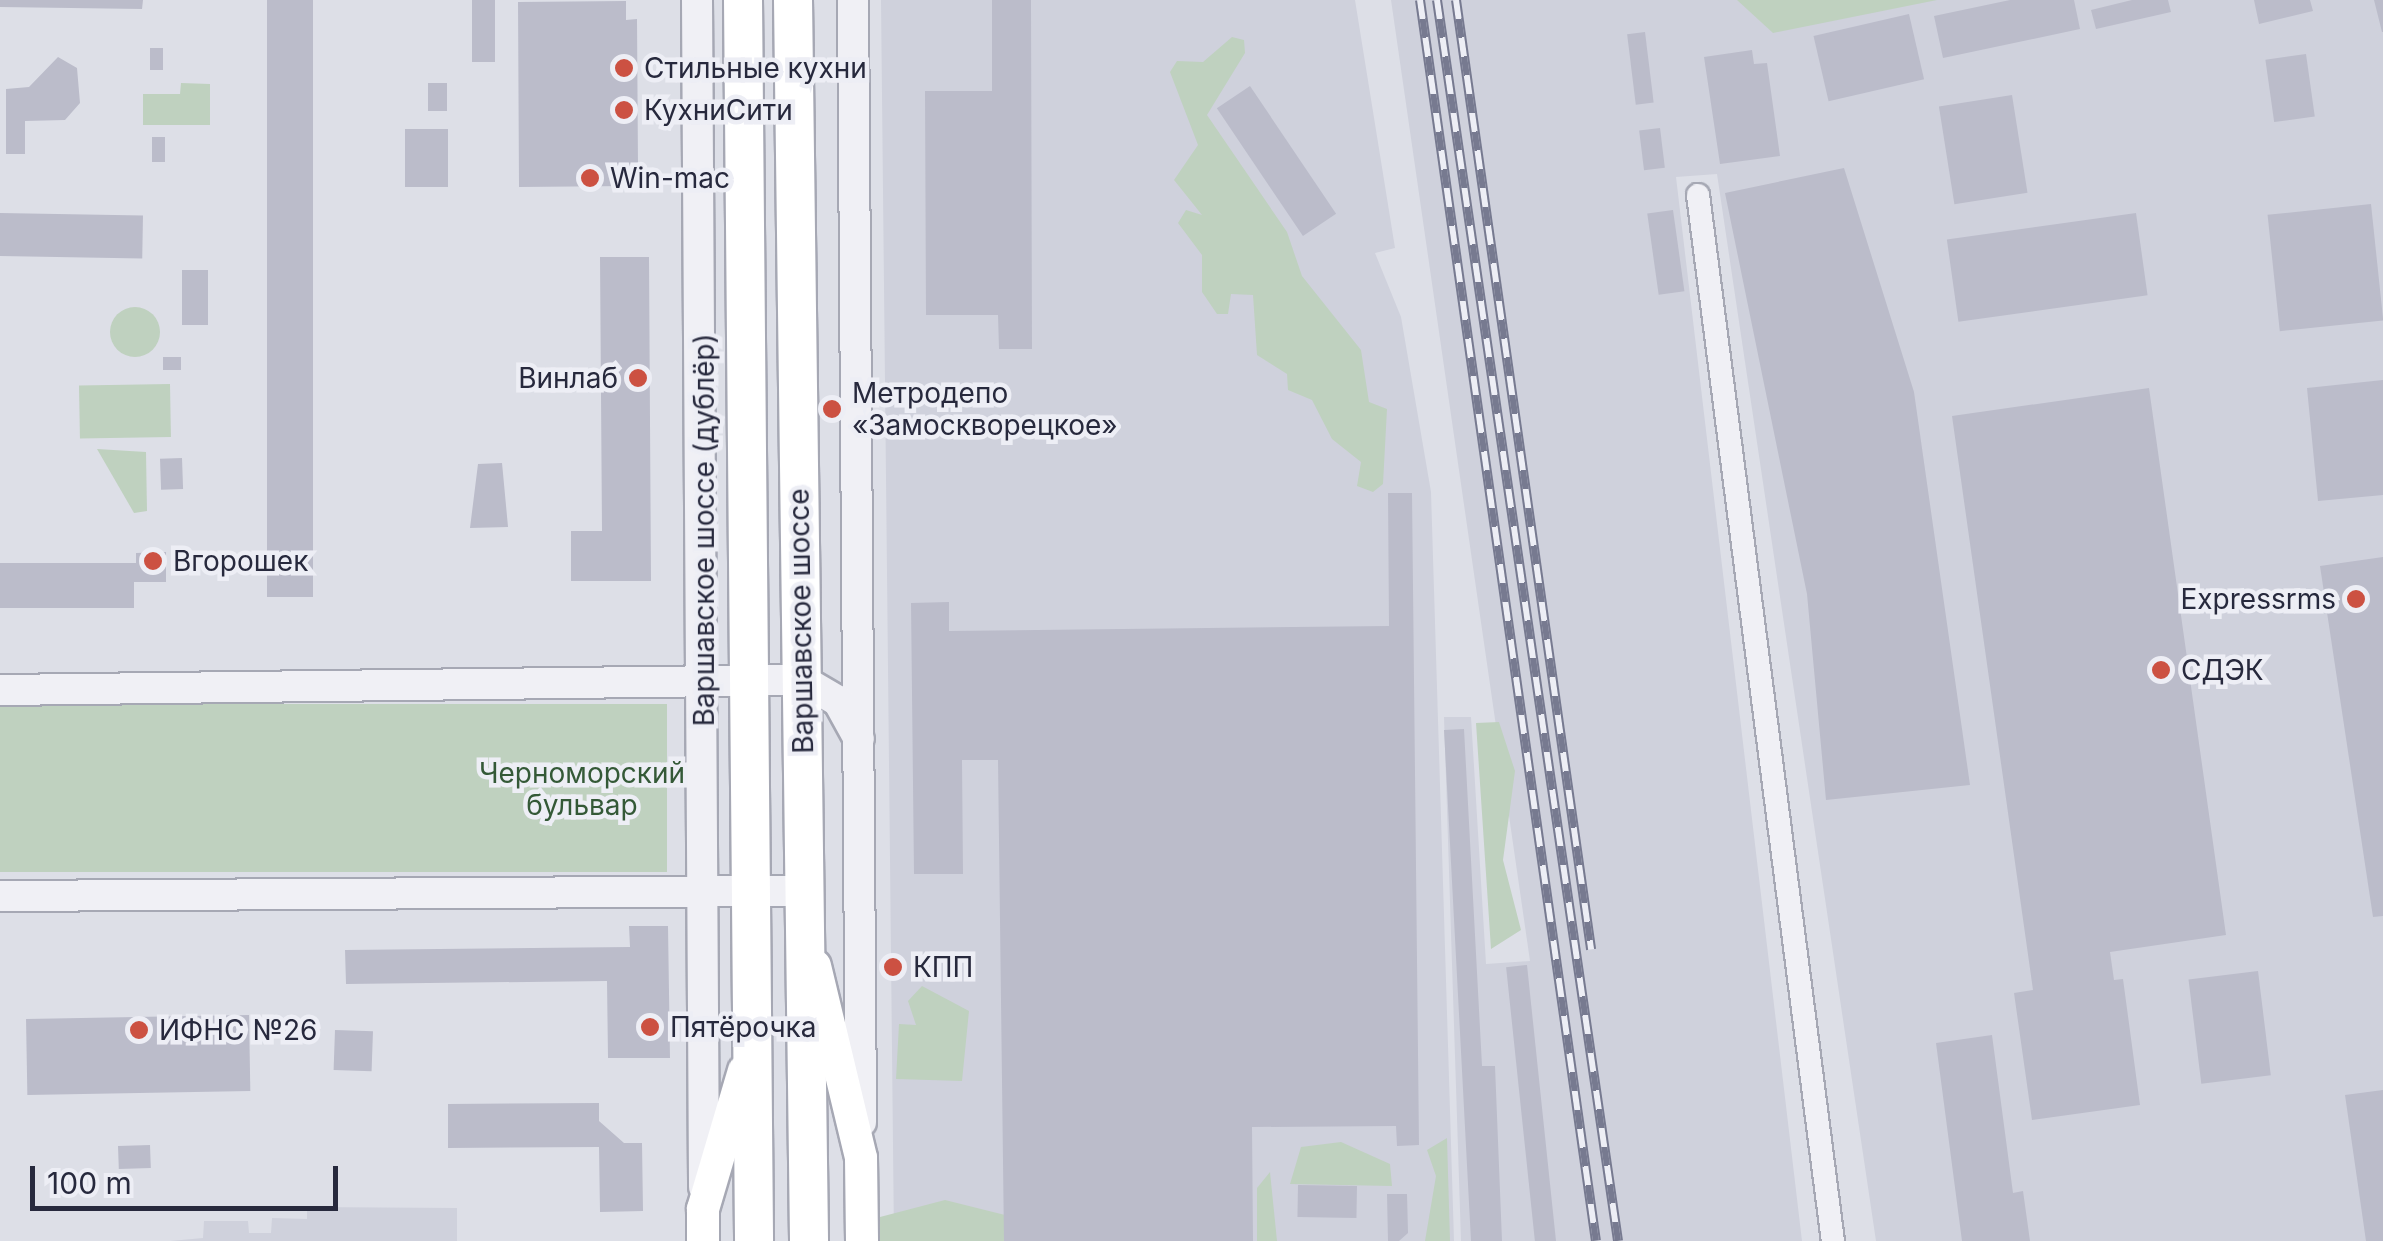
<!DOCTYPE html>
<meta charset="utf-8">
<style>
body{margin:0}
#map{position:relative;width:2383px;height:1241px;overflow:hidden;background:#dddfe7;font-family:Inter,sans-serif}
div>[style]{position:absolute}
.built>*{inset:0;background:#cfd1dc}
.green>*{inset:0;background:#bfd1bf;transform-origin:0 0}
.round{border-radius:50%}
.building>*{inset:0;background:#bbbcca;transform-origin:0 0}
.roads{filter:drop-shadow(2px 0 #a6a8b4) drop-shadow(-2px 0 #a6a8b4) drop-shadow(0 2px #a6a8b4) drop-shadow(0 -2px #a6a8b4)}
.minor>*{height:22px;margin:-11px;padding:0 11px;transform-origin:11px;border-radius:11px;background:#f0f0f5}
.tertiary>*{height:30px;margin:-15px;padding:0 15px;transform-origin:15px;border-radius:15px;background:#f0f0f5}
.secondary>*{height:32px;margin:-16px;padding:0 16px;transform-origin:16px;border-radius:16px;background:#fff}
.primary>*{height:38px;margin:-19px;padding:0 19px;transform-origin:19px;border-radius:19px;background:#fff}
.rail>*{height:10px;margin-top:-5px;transform-origin:0;background:repeating-linear-gradient(90deg,#edeef5 0 19px,#777a90 0 38px);box-sizing:border-box;border-block:2px solid #777a90}
.dots>*{width:28px;height:28px;translate:-50% -50%;box-sizing:border-box;border:5px solid #edeef5;border-radius:50%}
span{translate:-50% -50%;white-space:nowrap;text-align:center;line-height:1.15;-webkit-text-stroke:9px #edeef5;paint-order:stroke}
.poi-label{font-size:28px;color:#27293d}
.left{translate:0 -50%;text-align:left}
.right{translate:-100% -50%;text-align:right}
.street-label{font-size:28px;color:#27293d}
.park-label{font-size:28px;color:#345937}
.scale{position:absolute;left:30px;top:1166px;width:308px;height:45px;box-sizing:border-box;border:5px solid #27293d;border-top:0;padding-left:12px;font-size:30px;line-height:35px;white-space:nowrap;color:#27293d;-webkit-text-stroke:8px #edeef5;paint-order:stroke}
</style>
<div id="map">
<div class="built">
<i style="clip-path:polygon(881px 0,1355px 0,1395px 248px,1375px 253px,1401px 317px,1431px 492px,1454px 1241px,894px 1241px)"></i>
<i style="clip-path:polygon(1391px 0,2383px 0,2383px 1241px,1876px 1241px,1717px 174px,1676px 177px,1802px 1241px,1461px 1241px,1444px 717px,1471px 717px,1486px 964px,1530px 961px)"></i>
<i style="clip-path:polygon(307px 1207px,457px 1208px,457px 1241px,170px 1241px,203px 1238px,204px 1221px,248px 1221px,249px 1233px,271px 1233px,272px 1218px,307px 1219px)"></i>
</div>
<div class="green">
<i style="clip-path:polygon(1737px 0,1937px 0,1773px 33px)"></i>
<i style="clip-path:polygon(1232px 37px,1244px 40px,1245px 53px,1207px 115px,1287px 232px,1302px 276px,1361px 350px,1369px 402px,1387px 409px,1383px 484px,1373px 492px,1357px 486px,1361px 462px,1332px 439px,1312px 400px,1288px 390px,1287px 374px,1257px 355px,1253px 295px,1231px 294px,1228px 314px,1217px 314px,1202px 292px,1202px 255px,1178px 223px,1186px 210px,1202px 215px,1174px 180px,1198px 145px,1170px 72px,1177px 61px,1203px 62px)"></i>
<i style="clip-path:polygon(181px 83px,210px 84px,210px 125px,143px 125px,143px 94px,180px 94px)"></i>
<i class="round" style="left:110px;top:307px;width:50px;height:50px"></i>
<i style="left:170px;top:384px;width:53px;height:91px;rotate:89deg"></i>
<i style="clip-path:polygon(97px 449px,146px 452px,147px 511px,134px 513px)"></i>
<i style="left:667px;top:704px;width:168px;height:667px;rotate:90deg"></i>
<i style="clip-path:polygon(1499px 722px,1515px 771px,1503px 860px,1521px 930px,1491px 949px,1476px 723px)"></i>
<i style="clip-path:polygon(922px 986px,969px 1011px,962px 1081px,896px 1079px,899px 1024px,916px 1025px,908px 1001px)"></i>
<i style="clip-path:polygon(1447px 1138px,1450px 1241px,1425px 1241px,1436px 1176px,1427px 1150px)"></i>
<i style="clip-path:polygon(1341px 1142px,1390px 1164px,1392px 1186px,1290px 1184px,1301px 1147px)"></i>
<i style="clip-path:polygon(1270px 1172px,1277px 1241px,1257px 1241px,1257px 1188px)"></i>
<i style="clip-path:polygon(945px 1200px,1005px 1215px,1006px 1241px,876px 1241px,880px 1217px)"></i>
</div>
<div class="building">
<i style="clip-path:polygon(0 0,143px 0,142px 9px,0 7px)"></i>
<i style="left:267px;top:0;width:46px;height:597px"></i>
<i style="left:472px;top:0;width:23px;height:62px"></i>
<i style="clip-path:polygon(992px 0,1031px 0,1032px 349px,999px 349px,998px 315px,926px 315px,925px 91px,992px 91px)"></i>
<i style="clip-path:polygon(2010px 0,2074px 0,2080px 29px,1943px 58px,1934px 16px)"></i>
<i style="clip-path:polygon(2132px 0,2168px 0,2171px 12px,2096px 29px,2091px 10px)"></i>
<i style="clip-path:polygon(2254px 0,2310px 0,2313px 11px,2259px 24px)"></i>
<i style="clip-path:polygon(2374px 0,2383px 0,2383px 32px,2382px 32px)"></i>
<i style="clip-path:polygon(626px 1px,626px 20px,637px 19px,638px 167px,628px 167px,628px 186px,519px 187px,518px 2px)"></i>
<i style="left:1909px;top:14px;width:67px;height:98px;rotate:77deg"></i>
<i style="left:1645px;top:32px;width:71px;height:18px;rotate:83deg"></i>
<i style="left:150px;top:48px;width:13px;height:22px"></i>
<i style="clip-path:polygon(1752px 50px,1754px 64px,1767px 63px,1780px 156px,1720px 164px,1704px 57px)"></i>
<i style="left:2306px;top:54px;width:63px;height:41px;rotate:82deg"></i>
<i style="clip-path:polygon(58px 57px,77px 68px,80px 103px,65px 120px,25px 121px,25px 154px,6px 154px,6px 89px,29px 87px)"></i>
<i style="left:447px;top:83px;width:28px;height:19px;rotate:90deg"></i>
<i style="left:1250px;top:86px;width:154px;height:40px;rotate:56deg"></i>
<i style="left:2012px;top:95px;width:99px;height:74px;rotate:81deg"></i>
<i style="left:1660px;top:128px;width:40px;height:21px;rotate:83deg"></i>
<i style="left:405px;top:129px;width:43px;height:58px"></i>
<i style="left:152px;top:137px;width:13px;height:25px"></i>
<i style="clip-path:polygon(1844px 168px,1914px 392px,1970px 785px,1826px 800px,1807px 594px,1725px 193px)"></i>
<i style="left:2371px;top:204px;width:117px;height:104px;rotate:84deg"></i>
<i style="left:1673px;top:210px;width:82px;height:26px;rotate:82deg"></i>
<i style="left:0;top:213px;width:143px;height:43px;rotate:1deg"></i>
<i style="left:2136px;top:213px;width:83px;height:191px;rotate:82deg"></i>
<i style="clip-path:polygon(600px 257px,649px 257px,651px 581px,571px 581px,571px 531px,602px 531px)"></i>
<i style="left:182px;top:270px;width:26px;height:55px"></i>
<i style="left:163px;top:357px;width:18px;height:13px"></i>
<i style="clip-path:polygon(2383px 380px,2383px 495px,2318px 501px,2307px 388px)"></i>
<i style="clip-path:polygon(2149px 388px,2226px 935px,2110px 952px,2114px 980px,2123px 979px,2140px 1105px,2032px 1120px,2014px 993px,2033px 990px,1952px 416px)"></i>
<i style="left:182px;top:458px;width:31px;height:22px;rotate:88deg"></i>
<i style="clip-path:polygon(502px 463px,508px 527px,470px 528px,478px 464px)"></i>
<i style="clip-path:polygon(1388px 493px,1412px 493px,1419px 1145px,1397px 1146px,1396px 1126px,1252px 1127px,1253px 1241px,1004px 1241px,998px 760px,962px 760px,963px 874px,914px 874px,911px 603px,949px 602px,949px 631px,1389px 626px)"></i>
<i style="clip-path:polygon(166px 552px,166px 582px,134px 582px,134px 608px,0 608px,0 563px,136px 563px,136px 553px)"></i>
<i style="clip-path:polygon(2383px 557px,2383px 916px,2373px 917px,2320px 566px)"></i>
<i style="clip-path:polygon(1464px 729px,1482px 1066px,1495px 1066px,1502px 1241px,1471px 1241px,1444px 730px)"></i>
<i style="clip-path:polygon(629px 926px,668px 926px,670px 1058px,608px 1058px,607px 981px,346px 984px,345px 950px,630px 947px)"></i>
<i style="left:1527px;top:965px;width:278px;height:21px;rotate:84deg"></i>
<i style="left:2258px;top:971px;width:105px;height:70px;rotate:83deg"></i>
<i style="left:249px;top:1015px;width:76px;height:223px;rotate:89deg"></i>
<i style="left:335px;top:1030px;width:38px;height:40px;rotate:2deg"></i>
<i style="clip-path:polygon(1992px 1035px,2013px 1193px,2023px 1191px,2030px 1241px,1962px 1241px,1936px 1043px)"></i>
<i style="clip-path:polygon(2383px 1090px,2383px 1241px,2366px 1241px,2345px 1095px)"></i>
<i style="clip-path:polygon(599px 1103px,599px 1121px,624px 1143px,642px 1143px,643px 1211px,600px 1212px,599px 1147px,448px 1148px,448px 1104px)"></i>
<i style="left:150px;top:1145px;width:23px;height:32px;rotate:88deg"></i>
<i style="left:1298px;top:1185px;width:59px;height:32px;rotate:1deg"></i>
<i style="clip-path:polygon(1387px 1194px,1407px 1194px,1408px 1233px,1399px 1241px,1388px 1241px)"></i>
</div>
<div class="roads">
<div class="minor">
<i style="left:1698px;top:195px;width:1055px;rotate:82.65deg"></i>
</div>
<div class="tertiary">
<i style="left:697px;top:0;width:1187px;rotate:89.66deg"></i>
<i style="left:853px;top:0;width:1122px;rotate:89.59deg"></i>
<i style="left:0;top:690px;width:802px;rotate:-0.71deg"></i>
<i style="left:802px;top:680px;width:42px;rotate:30.3deg"></i>
<i style="left:838px;top:701px;width:43px;rotate:61.1deg"></i>
<i style="left:0;top:896px;width:806px;rotate:-0.36deg"></i>
</div>
<div class="secondary">
<i style="left:815px;top:966px;width:197px;rotate:76.5deg"></i>
<i style="left:861px;top:1158px;width:83px;rotate:89.3deg"></i>
<i style="left:703px;top:1241px;width:32px;rotate:-90deg"></i>
<i style="left:703px;top:1209px;width:144px;rotate:-73.5deg"></i>
</div>
<div class="primary">
<i style="left:743px;top:0;width:1241px;rotate:89.49deg"></i>
<i style="left:793px;top:0;width:1241px;rotate:89.26deg"></i>
</div>
</div>
<div class="rail">
<i style="left:1420px;top:0;width:1253px;rotate:81.93deg"></i>
<i style="left:1437px;top:0;width:1254px;rotate:81.7deg"></i>
<i style="left:1456px;top:0;width:959px;rotate:81.9deg"></i>
</div>
<div class="dots">
<i style="left:624px;top:68px;background:#cc5142"></i>
<i style="left:624px;top:110px;background:#cc5142"></i>
<i style="left:590px;top:178px;background:#cc5142"></i>
<i style="left:638px;top:378px;background:#cc5142"></i>
<i style="left:832px;top:409px;background:#cc5142"></i>
<i style="left:153px;top:561px;background:#cc5142"></i>
<i style="left:2356px;top:599px;background:#cc5142"></i>
<i style="left:2161px;top:670px;background:#cc5142"></i>
<i style="left:893px;top:967px;background:#cc5142"></i>
<i style="left:650px;top:1027px;background:#cc5142"></i>
<i style="left:139px;top:1030px;background:#cc5142"></i>
</div>
<div class="poi-label">
<span class="left" style="left:644px;top:68px">Стильные кухни</span>
<span class="left" style="left:644px;top:110px">КухниСити</span>
<span class="left" style="left:610px;top:178px">Win-mac</span>
<span class="right" style="left:618px;top:378px">Винлаб</span>
<span class="left" style="left:852px;top:409px">Метродепо<br>«Замоскворецкое»</span>
<span class="left" style="left:173px;top:561px">Вгорошек</span>
<span class="right" style="left:2336px;top:599px">Expressrms</span>
<span class="left" style="left:2181px;top:670px">СДЭК</span>
<span class="left" style="left:913px;top:967px">КПП</span>
<span class="left" style="left:670px;top:1027px">Пятёрочка</span>
<span class="left" style="left:159px;top:1030px">ИФНС №26</span>
</div>
<div class="street-label">
<span style="left:704px;top:530px;rotate:-90deg">Варшавское шоссе (дублёр)</span>
<span style="left:801px;top:621px;rotate:-91deg">Варшавское шоссе</span>
</div>
<div class="park-label">
<span style="left:582px;top:789px">Черноморский<br>бульвар</span>
</div>
<div class="scale">100 m</div>
</div>
